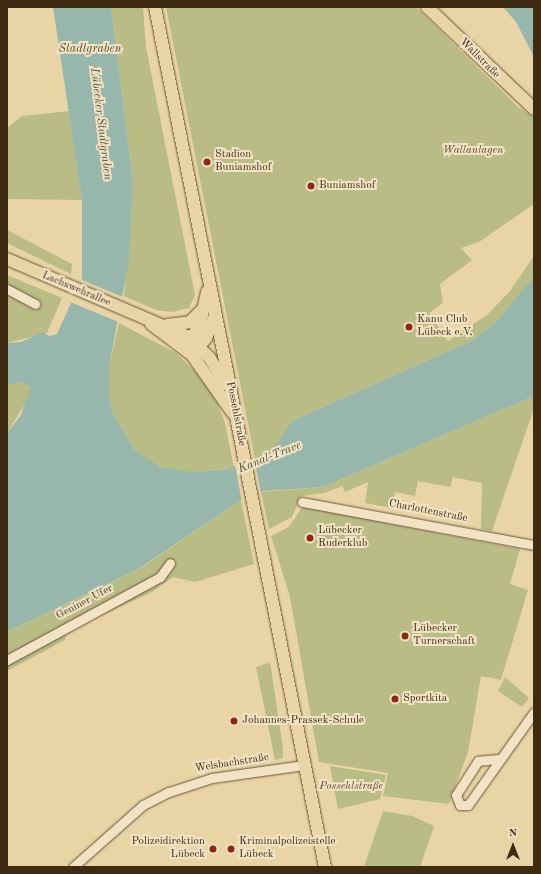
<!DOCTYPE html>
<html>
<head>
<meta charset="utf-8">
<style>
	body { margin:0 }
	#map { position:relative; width:541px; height:874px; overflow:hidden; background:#e9d4a5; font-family:"Old Standard TT",serif }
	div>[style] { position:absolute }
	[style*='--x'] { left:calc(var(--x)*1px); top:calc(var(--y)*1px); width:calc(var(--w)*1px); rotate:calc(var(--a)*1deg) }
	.green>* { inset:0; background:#b9bc85 }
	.water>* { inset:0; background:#98b7ac }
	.pier>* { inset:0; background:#e9d4a5 }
	.roads { filter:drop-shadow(0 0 1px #695537) drop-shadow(0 0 1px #695537) }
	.minor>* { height:9px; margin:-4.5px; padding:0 4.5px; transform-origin:4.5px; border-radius:4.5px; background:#f1e3c4 }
	.major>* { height:12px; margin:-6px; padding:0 6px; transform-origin:6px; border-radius:6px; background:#e9d4a5 }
	.dots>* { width:11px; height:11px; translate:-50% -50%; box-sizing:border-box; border:2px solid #f1e3c4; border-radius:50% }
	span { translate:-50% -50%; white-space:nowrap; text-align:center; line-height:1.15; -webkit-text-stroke:4px #f1e3c4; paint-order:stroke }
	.street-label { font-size:11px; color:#3e2b12 }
	.park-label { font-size:11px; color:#574829; font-style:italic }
	.poi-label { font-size:11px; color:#3e2b12 }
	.left { translate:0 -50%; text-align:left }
	.right { translate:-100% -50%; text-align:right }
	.water-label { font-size:12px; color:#544e38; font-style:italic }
	.frame { position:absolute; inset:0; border:8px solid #3e2b12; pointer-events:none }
	.north { position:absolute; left:493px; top:826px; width:40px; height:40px; -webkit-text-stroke:3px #f1e3c4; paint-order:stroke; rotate:0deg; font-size:11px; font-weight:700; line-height:16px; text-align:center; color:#3e2b12 }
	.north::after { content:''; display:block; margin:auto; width:14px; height:18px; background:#3e2b12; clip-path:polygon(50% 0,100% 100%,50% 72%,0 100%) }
</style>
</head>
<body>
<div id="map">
	<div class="green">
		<i style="clip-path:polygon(111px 7px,143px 7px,146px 47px,195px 295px,189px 308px,173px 312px,156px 310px,124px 296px,133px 181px)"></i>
		<i style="clip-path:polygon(166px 7px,416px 7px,519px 108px,534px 117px,534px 204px,479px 242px,461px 248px,472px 260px,440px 284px,443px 303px,429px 313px,448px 341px,487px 315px,510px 291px,534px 256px,534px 277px,525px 291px,498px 320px,471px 341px,292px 421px,276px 448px,255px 459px)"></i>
		<i style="clip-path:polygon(70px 111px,82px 200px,7px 199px,7px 128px,22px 116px)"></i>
		<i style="clip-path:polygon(7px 230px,72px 264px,71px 274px,7px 243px)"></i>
		<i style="clip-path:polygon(7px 275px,62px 298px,47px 333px,7px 343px)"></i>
		<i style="clip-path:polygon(119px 323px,176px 353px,202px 378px,216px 399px,225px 423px,234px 468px,193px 472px,173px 471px,152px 463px,135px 450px,113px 414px,109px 396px,109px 367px)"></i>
		<i style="clip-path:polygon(22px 382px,31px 386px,30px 396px,7px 433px,7px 385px)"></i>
		<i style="clip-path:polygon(534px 396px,534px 408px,492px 531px,481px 529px,482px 483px,453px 477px,450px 487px,418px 481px,415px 496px,395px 492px,392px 508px,365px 503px,368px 482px,345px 492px,342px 486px,324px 493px,301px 496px,292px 517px,269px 529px,261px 492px,323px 487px)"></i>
		<i style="clip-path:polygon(241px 500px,254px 564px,195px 582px,173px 577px,152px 592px,67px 631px,65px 640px,7px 671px,7px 632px,138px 570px)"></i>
		<i style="clip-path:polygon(302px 507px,520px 549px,510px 584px,528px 590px,501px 680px,481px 676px,468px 752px,449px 804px,383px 796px,388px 773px,319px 762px,290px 597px,271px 536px,289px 527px)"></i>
		<i style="clip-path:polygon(270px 662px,283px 748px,283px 758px,275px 760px,256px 667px)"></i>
		<i style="clip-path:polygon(505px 677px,529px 698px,522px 707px,498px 691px)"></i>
		<i style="clip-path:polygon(330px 766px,386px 775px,380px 799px,338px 809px)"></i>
		<i style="clip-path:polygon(383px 811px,412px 816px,434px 826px,420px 867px,364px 867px)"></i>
	</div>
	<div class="water">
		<i style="clip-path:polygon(53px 7px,111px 7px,133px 181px,129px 260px,109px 367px,109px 396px,113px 414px,135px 450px,160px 467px,193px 472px,228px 469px,271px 452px,292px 421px,471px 341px,498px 320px,534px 277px,534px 396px,323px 487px,264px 491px,241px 500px,137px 570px,7px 632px,7px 433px,21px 415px,31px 387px,22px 382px,7px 385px,7px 343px,21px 342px,43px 332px,49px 336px,57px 334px,82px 278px,82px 200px)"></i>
		<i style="clip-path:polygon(503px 7px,534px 7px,534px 57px,516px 22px)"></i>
	</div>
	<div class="pier">
		<i style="clip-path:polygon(80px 279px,125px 298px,121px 323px,70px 302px)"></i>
		<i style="clip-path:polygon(254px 457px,261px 494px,242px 502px,235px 465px)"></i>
	</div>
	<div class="roads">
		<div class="minor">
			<i style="--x:7;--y:289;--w:32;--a:28"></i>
			<i style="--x:302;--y:502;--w:236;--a:10.5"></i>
			<i style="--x:7;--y:660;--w:174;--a:-28.5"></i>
			<i style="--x:160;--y:577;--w:17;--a:-54"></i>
			<i style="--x:499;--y:759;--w:21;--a:175"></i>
			<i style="--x:478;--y:761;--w:40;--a:122.9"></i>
			<i style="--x:456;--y:795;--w:11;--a:68"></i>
			<i style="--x:460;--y:805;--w:8;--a:0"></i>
			<i style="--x:468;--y:805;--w:114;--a:-54.6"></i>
			<i style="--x:73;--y:867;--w:94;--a:-41.5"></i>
			<i style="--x:143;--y:805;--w:29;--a:-27"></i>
			<i style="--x:169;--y:792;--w:45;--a:-18"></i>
			<i style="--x:212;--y:778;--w:93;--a:-8"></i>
		</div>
		<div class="major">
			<i style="--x:155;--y:7;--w:877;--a:78.82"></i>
			<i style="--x:427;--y:7;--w:148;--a:43.6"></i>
			<i style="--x:7;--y:259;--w:196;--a:23.2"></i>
			<i style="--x:187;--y:336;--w:30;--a:44"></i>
			<i style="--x:209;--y:357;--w:32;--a:58"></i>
			<i style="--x:151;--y:324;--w:51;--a:37.1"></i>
			<i style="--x:192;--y:355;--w:70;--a:54.9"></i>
			<i style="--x:167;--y:325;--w:23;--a:-7"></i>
			<i style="--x:190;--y:322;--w:18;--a:-45"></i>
			<i style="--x:187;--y:345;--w:24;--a:-57"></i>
			<i style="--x:200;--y:325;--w:34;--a:-78"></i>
			<i style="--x:195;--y:352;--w:18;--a:-52"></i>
			<i style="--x:206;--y:338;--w:24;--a:-68"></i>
		</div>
	</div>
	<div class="dots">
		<i style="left:207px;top:162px;background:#8f2418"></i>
		<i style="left:311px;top:186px;background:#8f2418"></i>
		<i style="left:409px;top:327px;background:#8f2418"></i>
		<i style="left:310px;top:538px;background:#8f2418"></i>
		<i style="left:405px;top:636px;background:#8f2418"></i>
		<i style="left:395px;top:699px;background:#8f2418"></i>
		<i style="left:234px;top:721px;background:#8f2418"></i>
		<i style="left:213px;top:849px;background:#8f2418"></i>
		<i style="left:231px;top:849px;background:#8f2418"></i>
	</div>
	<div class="street-label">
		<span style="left:479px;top:59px;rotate:45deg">Wallstraße</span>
		<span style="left:76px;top:290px;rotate:23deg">Lachswehrallee</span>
		<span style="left:235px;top:414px;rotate:79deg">Possehlstraße</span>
		<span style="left:428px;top:512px;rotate:11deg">Charlottenstraße</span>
		<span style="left:85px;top:603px;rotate:-28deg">Geniner Ufer</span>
		<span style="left:232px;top:764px;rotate:-9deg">Welsbachstraße</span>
	</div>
	<div class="park-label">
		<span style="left:473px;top:151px">Wallanlagen</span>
		<span style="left:351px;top:787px">Possehlstraße</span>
	</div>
	<div class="poi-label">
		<span class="left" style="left:215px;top:162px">Stadion<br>Buniamshof</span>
		<span class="left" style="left:319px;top:186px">Buniamshof</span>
		<span class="left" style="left:417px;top:327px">Kanu Club<br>Lübeck e.V.</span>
		<span class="left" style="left:318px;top:538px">Lübecker<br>Ruderklub</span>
		<span class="left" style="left:413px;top:636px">Lübecker<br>Turnerschaft</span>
		<span class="left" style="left:403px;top:699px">Sportkita</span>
		<span class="left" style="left:242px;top:721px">Johannes-Prassek-Schule</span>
		<span class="right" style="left:205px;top:849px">Polizeidirektion<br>Lübeck</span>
		<span class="left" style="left:239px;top:849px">Kriminalpolizeistelle<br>Lübeck</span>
	</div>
	<div class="water-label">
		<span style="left:90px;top:50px">Stadtgraben</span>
		<span style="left:100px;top:124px;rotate:83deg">Lübecker Stadtgraben</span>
		<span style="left:270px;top:458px;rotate:-22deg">Kanal-Trave</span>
	</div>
	<div class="frame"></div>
	<div class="north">N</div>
</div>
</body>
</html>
